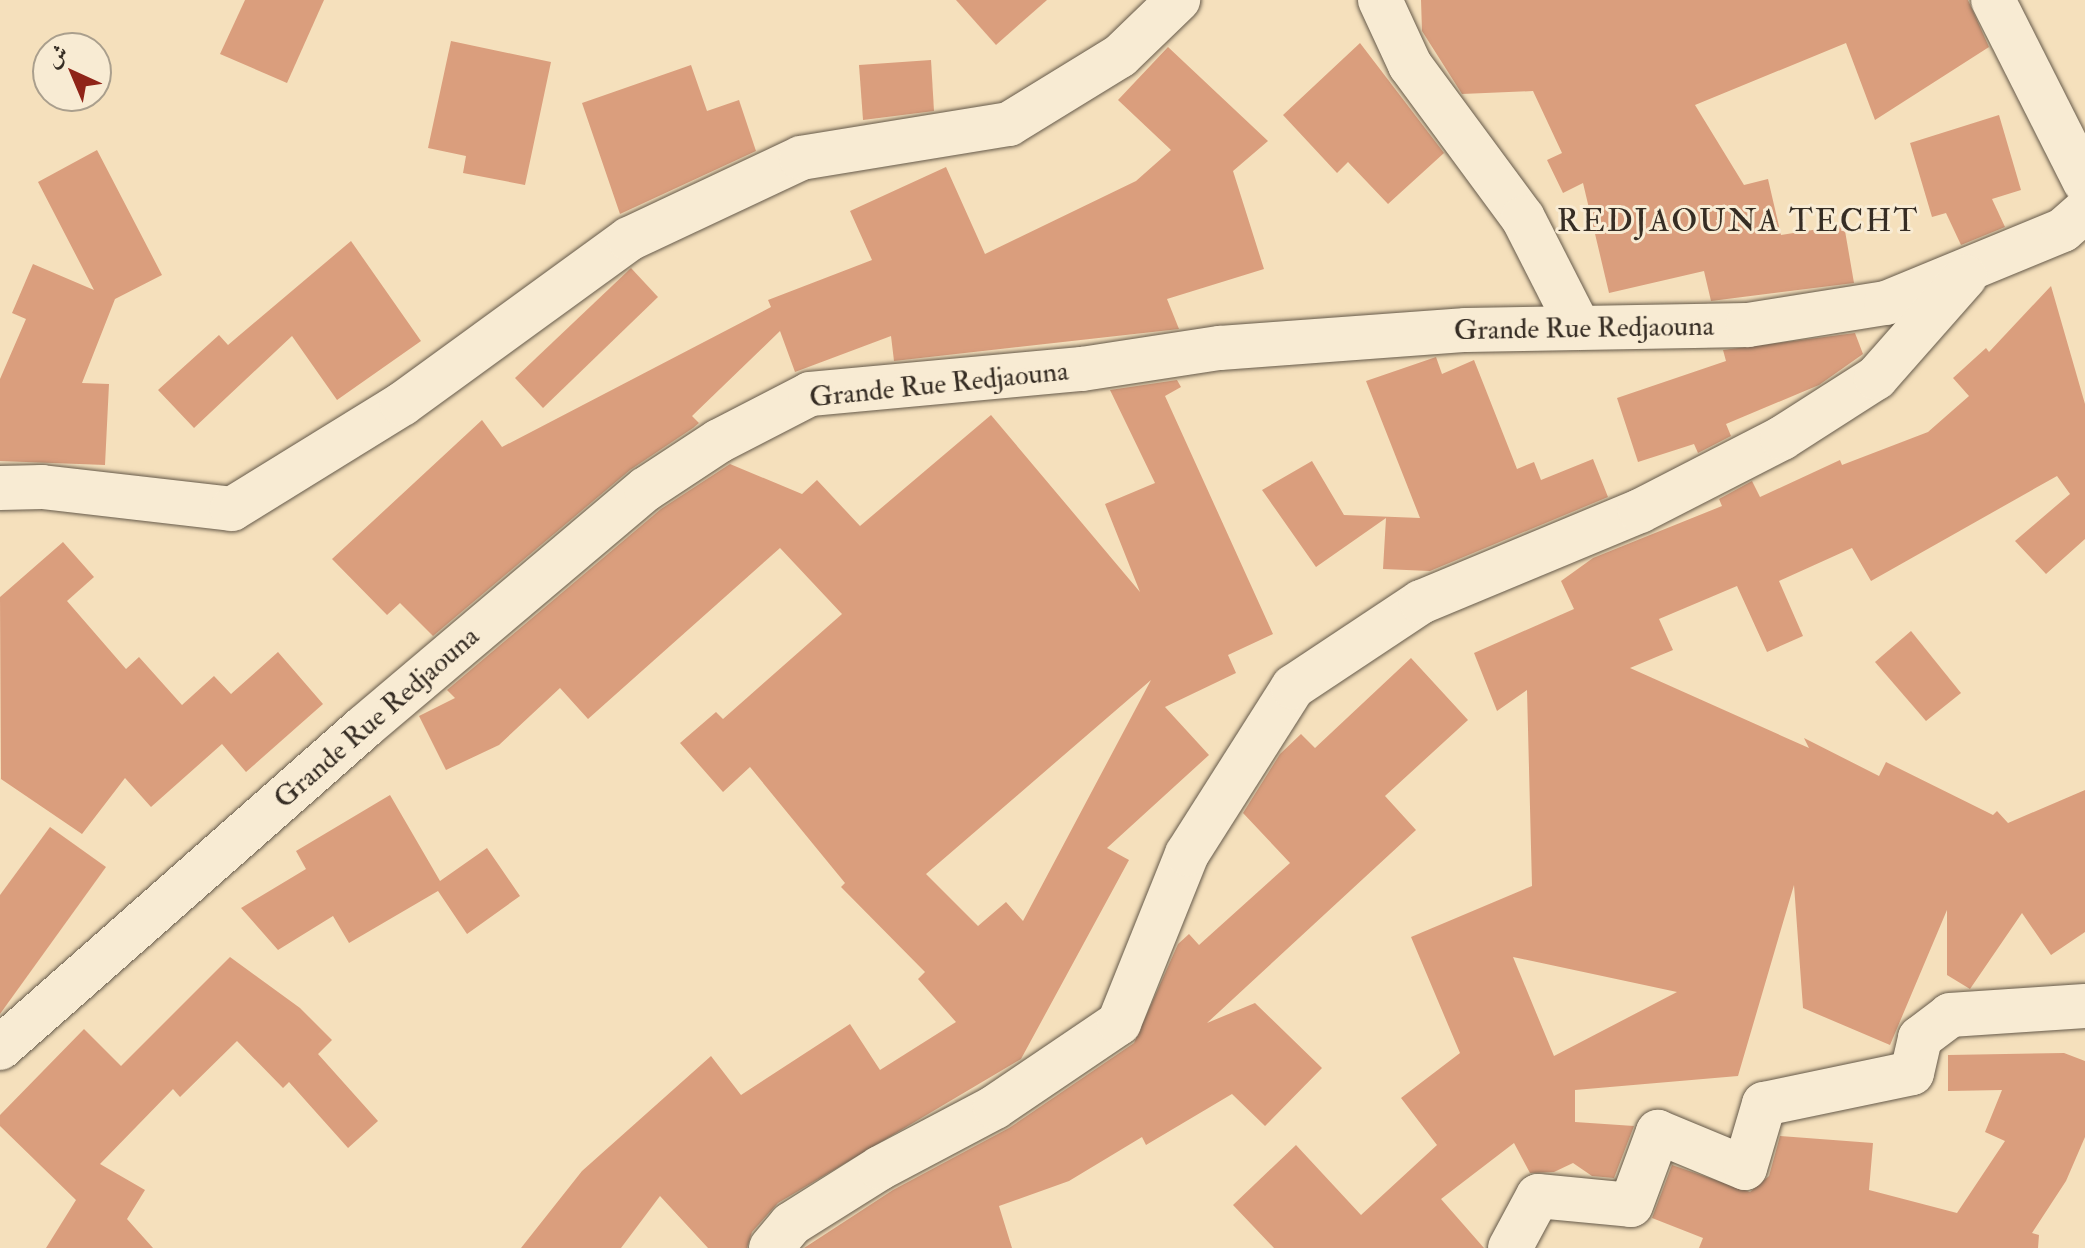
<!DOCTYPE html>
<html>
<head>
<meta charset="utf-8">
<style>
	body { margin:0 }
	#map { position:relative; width:2085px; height:1248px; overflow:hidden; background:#f5e0bc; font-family:"IM FELL Double Pica",Amiri,serif }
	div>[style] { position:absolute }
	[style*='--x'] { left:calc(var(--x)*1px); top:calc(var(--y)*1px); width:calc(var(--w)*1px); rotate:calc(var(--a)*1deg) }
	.building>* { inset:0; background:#da9e7d }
	.roads { filter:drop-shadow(0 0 2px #665a4a) drop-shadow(0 0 2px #665a4a) }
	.minor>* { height:44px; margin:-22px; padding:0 22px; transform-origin:22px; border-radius:22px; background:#f8ebd3 }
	span { translate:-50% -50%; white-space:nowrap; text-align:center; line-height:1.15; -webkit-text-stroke:6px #f8ebd3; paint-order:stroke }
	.street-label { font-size:28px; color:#362d24 }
	.quarter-label { font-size:32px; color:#362d24; letter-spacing:2px }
	.north { position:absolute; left:32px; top:32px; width:80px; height:80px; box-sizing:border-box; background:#f8ebd3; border:2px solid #aa9f8d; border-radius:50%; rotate:316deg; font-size:22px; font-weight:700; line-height:32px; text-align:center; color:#362d24 }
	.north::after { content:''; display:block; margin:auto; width:28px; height:36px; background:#8f2418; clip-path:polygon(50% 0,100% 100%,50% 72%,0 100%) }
</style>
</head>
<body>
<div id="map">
	<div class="building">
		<i style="clip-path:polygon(245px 0,324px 0,287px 83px,220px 54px)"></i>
		<i style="clip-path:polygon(956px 0,1047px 0,996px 45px)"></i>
		<i style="clip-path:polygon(1421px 0,1968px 0,1989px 47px,1875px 120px,1846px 43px,1695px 105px,1744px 185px,1768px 179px,1781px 235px,1844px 225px,1854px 283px,1711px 301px,1704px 271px,1609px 293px,1583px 183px,1563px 193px,1547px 160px,1562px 153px,1533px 91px,1462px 94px,1422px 31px)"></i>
		<i style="clip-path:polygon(451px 41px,551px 62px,525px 185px,463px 173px,466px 156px,428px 148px)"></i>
		<i style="clip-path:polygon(1360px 43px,1444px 153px,1388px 204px,1348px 162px,1337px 173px,1283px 115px)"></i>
		<i style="clip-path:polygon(1168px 47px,1268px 141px,1233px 171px,1264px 269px,1167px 299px,1179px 329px,894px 361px,891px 336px,795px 372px,780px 331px,692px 416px,699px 423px,693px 428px,630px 470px,433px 636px,400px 603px,387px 615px,332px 559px,482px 420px,502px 447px,771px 307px,768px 300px,872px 260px,850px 211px,946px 167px,985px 254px,1136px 181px,1171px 150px,1118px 100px)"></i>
		<i style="clip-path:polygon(931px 60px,934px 111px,863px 120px,859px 65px)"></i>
		<i style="clip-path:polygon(691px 65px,707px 111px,739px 100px,756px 151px,620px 214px,582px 103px)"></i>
		<i style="clip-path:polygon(1999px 115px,2021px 190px,1992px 199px,2005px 227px,1961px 245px,1946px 213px,1932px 217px,1910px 143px)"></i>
		<i style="clip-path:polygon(97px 150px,162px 275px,115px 299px,82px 383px,109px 384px,105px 465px,0 461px,0 379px,26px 319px,12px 313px,33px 264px,94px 290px,38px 182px)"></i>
		<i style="clip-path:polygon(351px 241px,421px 341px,337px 400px,292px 336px,194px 428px,158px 390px,219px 335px,228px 345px)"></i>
		<i style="clip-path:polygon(631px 268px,658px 297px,543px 408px,515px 378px)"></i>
		<i style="clip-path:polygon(evenodd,2051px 286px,2085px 404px,2085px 539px,2046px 574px,2015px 541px,2070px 494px,2057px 476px,1871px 581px,1852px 548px,1779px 581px,1803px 636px,1767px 652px,1737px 586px,1659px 619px,1673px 650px,1630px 668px,1809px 748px,1804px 738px,1879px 776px,1886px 762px,1993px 815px,1997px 811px,2008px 823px,2085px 790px,2085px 932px,2051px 955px,2022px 913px,1970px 989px,1947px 975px,1947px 910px,1890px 1045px,1803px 1008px,1794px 885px,1738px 1076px,1575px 1090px,1575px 1122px,1634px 1126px,1614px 1178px,1592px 1176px,1573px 1163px,1554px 1172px,1530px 1173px,1514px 1143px,1441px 1199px,1484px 1248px,1274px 1248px,1233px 1205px,1296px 1145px,1361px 1215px,1437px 1145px,1401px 1098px,1460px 1053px,1411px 937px,1532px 886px,1527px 690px,1497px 711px,1474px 653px,1574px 609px,1561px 581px,1593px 558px,1722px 506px,1719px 499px,1752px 481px,1760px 497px,1840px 460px,1842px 465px,1928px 432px,1969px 396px,1953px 378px,1986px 348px,1989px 352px,2051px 286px,1513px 957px,1677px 992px,1554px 1056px,1513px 957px)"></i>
		<i style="clip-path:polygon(1855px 333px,1863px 354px,1819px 385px,1726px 424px,1731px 436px,1698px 453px,1694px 444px,1638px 462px,1617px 398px,1726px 361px,1723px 350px)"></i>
		<i style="clip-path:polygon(1436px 357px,1442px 374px,1474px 360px,1517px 469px,1534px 462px,1541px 480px,1593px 459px,1608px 497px,1430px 571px,1383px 569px,1386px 518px,1316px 567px,1262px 490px,1312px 461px,1344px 515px,1420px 518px,1366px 381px)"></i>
		<i style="clip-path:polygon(evenodd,1177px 380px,1181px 387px,1165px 396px,1273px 634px,1228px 655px,1236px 673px,1165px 707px,1209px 755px,1107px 848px,1129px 860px,1021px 1059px,778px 1203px,752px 1232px,747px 1248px,708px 1248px,660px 1196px,621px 1248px,521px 1248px,582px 1171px,711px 1056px,741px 1095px,850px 1024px,880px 1070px,956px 1022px,918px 979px,925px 972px,841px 887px,845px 883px,750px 767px,723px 792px,680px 743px,716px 712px,723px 719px,842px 614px,780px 548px,588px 719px,560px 688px,499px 745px,446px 770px,419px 716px,455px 698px,447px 690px,661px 509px,730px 464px,802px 494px,817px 480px,860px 526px,991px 415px,1140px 592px,1105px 504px,1155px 483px,1110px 390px,1177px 380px,1151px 680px,1023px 921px,1006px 902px,978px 926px,926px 874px,1151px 680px)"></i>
		<i style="clip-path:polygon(63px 542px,94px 577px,67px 601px,126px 669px,139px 657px,182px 705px,214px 676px,231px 694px,278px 652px,323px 704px,246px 772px,222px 744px,151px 807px,125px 778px,82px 834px,1px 779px,0 597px)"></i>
		<i style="clip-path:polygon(1911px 631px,1961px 693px,1926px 721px,1875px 662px)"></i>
		<i style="clip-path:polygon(1411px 658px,1468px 720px,1385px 796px,1416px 830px,1207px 1023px,1255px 1003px,1322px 1068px,1265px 1126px,1232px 1094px,1146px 1145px,1142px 1137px,1069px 1181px,999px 1206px,1012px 1248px,804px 1248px,893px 1190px,1009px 1128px,1134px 1043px,1178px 944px,1189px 934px,1199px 945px,1290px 863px,1243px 813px,1280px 754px,1301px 734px,1315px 748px)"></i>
		<i style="clip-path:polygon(390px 795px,440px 881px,487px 848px,520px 896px,467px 934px,438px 891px,349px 943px,333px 916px,278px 950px,241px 908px,306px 869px,296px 851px)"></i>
		<i style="clip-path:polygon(50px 827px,106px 867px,0 1014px,0 895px)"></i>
		<i style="clip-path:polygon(230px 957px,300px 1008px,332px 1040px,318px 1054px,378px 1121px,348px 1148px,289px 1082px,283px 1088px,237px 1041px,180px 1097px,173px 1089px,100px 1164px,145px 1190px,127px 1219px,153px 1248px,46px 1248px,76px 1200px,0 1126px,0 1115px,84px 1029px,121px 1066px)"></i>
		<i style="clip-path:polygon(2064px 1053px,2085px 1061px,2085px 1137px,2066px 1181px,2032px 1233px,2039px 1235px,2038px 1248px,1699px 1248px,1703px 1238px,1652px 1218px,1672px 1165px,1750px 1192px,1769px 1176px,1780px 1136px,1873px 1143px,1869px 1190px,1957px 1213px,2005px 1141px,1985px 1132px,2002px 1090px,1948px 1091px,1948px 1055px)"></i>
	</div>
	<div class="roads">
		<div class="minor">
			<i style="--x:1380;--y:0;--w:72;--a:65.2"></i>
			<i style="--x:1410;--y:65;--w:190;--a:53.6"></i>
			<i style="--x:1523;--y:218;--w:123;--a:63"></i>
			<i style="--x:1993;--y:0;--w:204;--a:63.2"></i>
			<i style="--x:0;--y:488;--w:42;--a:-1.4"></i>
			<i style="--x:42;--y:487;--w:191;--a:6.6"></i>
			<i style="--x:232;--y:509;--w:200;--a:-31.7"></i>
			<i style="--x:402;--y:404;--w:281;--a:-36"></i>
			<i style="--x:629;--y:239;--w:190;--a:-25.2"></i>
			<i style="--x:801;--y:158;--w:211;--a:-9.3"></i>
			<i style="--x:1009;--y:124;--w:130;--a:-31.5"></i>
			<i style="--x:1120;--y:56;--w:81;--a:-44"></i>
			<i style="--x:0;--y:1048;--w:485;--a:-41.4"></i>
			<i style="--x:364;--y:727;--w:369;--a:-40.2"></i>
			<i style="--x:646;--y:489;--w:87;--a:-33.3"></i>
			<i style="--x:719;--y:441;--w:102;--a:-27.3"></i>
			<i style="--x:810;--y:394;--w:273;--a:-5.3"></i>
			<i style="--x:1082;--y:369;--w:140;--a:-8.7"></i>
			<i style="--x:1220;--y:348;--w:247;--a:-4.2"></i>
			<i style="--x:1466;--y:330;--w:282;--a:-1"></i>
			<i style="--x:1748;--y:325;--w:140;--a:-9.1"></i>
			<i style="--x:1886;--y:303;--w:191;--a:-22.4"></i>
			<i style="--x:2063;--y:230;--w:29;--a:-41"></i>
			<i style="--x:771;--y:1248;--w:31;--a:-50"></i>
			<i style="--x:791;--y:1224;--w:105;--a:-32.2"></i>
			<i style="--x:880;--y:1168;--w:130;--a:-27.9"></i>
			<i style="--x:995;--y:1107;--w:150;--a:-34.1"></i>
			<i style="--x:1119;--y:1023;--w:182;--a:-68.1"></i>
			<i style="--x:1187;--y:854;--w:198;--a:-57.6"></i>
			<i style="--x:1293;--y:687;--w:154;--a:-33.6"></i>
			<i style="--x:1421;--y:602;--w:237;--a:-22.6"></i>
			<i style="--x:1640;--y:511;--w:160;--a:-27.2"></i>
			<i style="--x:1782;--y:438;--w:112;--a:-32.6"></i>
			<i style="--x:1876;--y:378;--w:135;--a:-48.6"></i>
			<i style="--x:1510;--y:1248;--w:59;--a:-61.7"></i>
			<i style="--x:1538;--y:1196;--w:93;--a:5.5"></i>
			<i style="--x:1631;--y:1205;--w:78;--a:-69.7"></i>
			<i style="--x:1658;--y:1132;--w:94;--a:22.5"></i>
			<i style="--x:1745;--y:1168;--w:67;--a:-73.5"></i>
			<i style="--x:1764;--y:1104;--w:151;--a:-11.8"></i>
			<i style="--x:1912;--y:1073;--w:36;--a:-77"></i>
			<i style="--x:1920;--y:1038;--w:38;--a:-37"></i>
			<i style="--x:1950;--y:1015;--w:135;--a:-3.8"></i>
		</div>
	</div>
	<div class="street-label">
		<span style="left:1584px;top:329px;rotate:-1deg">Grande Rue Redjaouna</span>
		<span style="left:939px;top:385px;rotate:-6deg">Grande Rue Redjaouna</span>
		<span style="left:377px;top:718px;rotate:-41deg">Grande Rue Redjaouna</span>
	</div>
	<div class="quarter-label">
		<span style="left:1738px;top:221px">REDJAOUNA TECHT</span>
	</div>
	<div class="north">ش</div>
</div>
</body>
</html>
